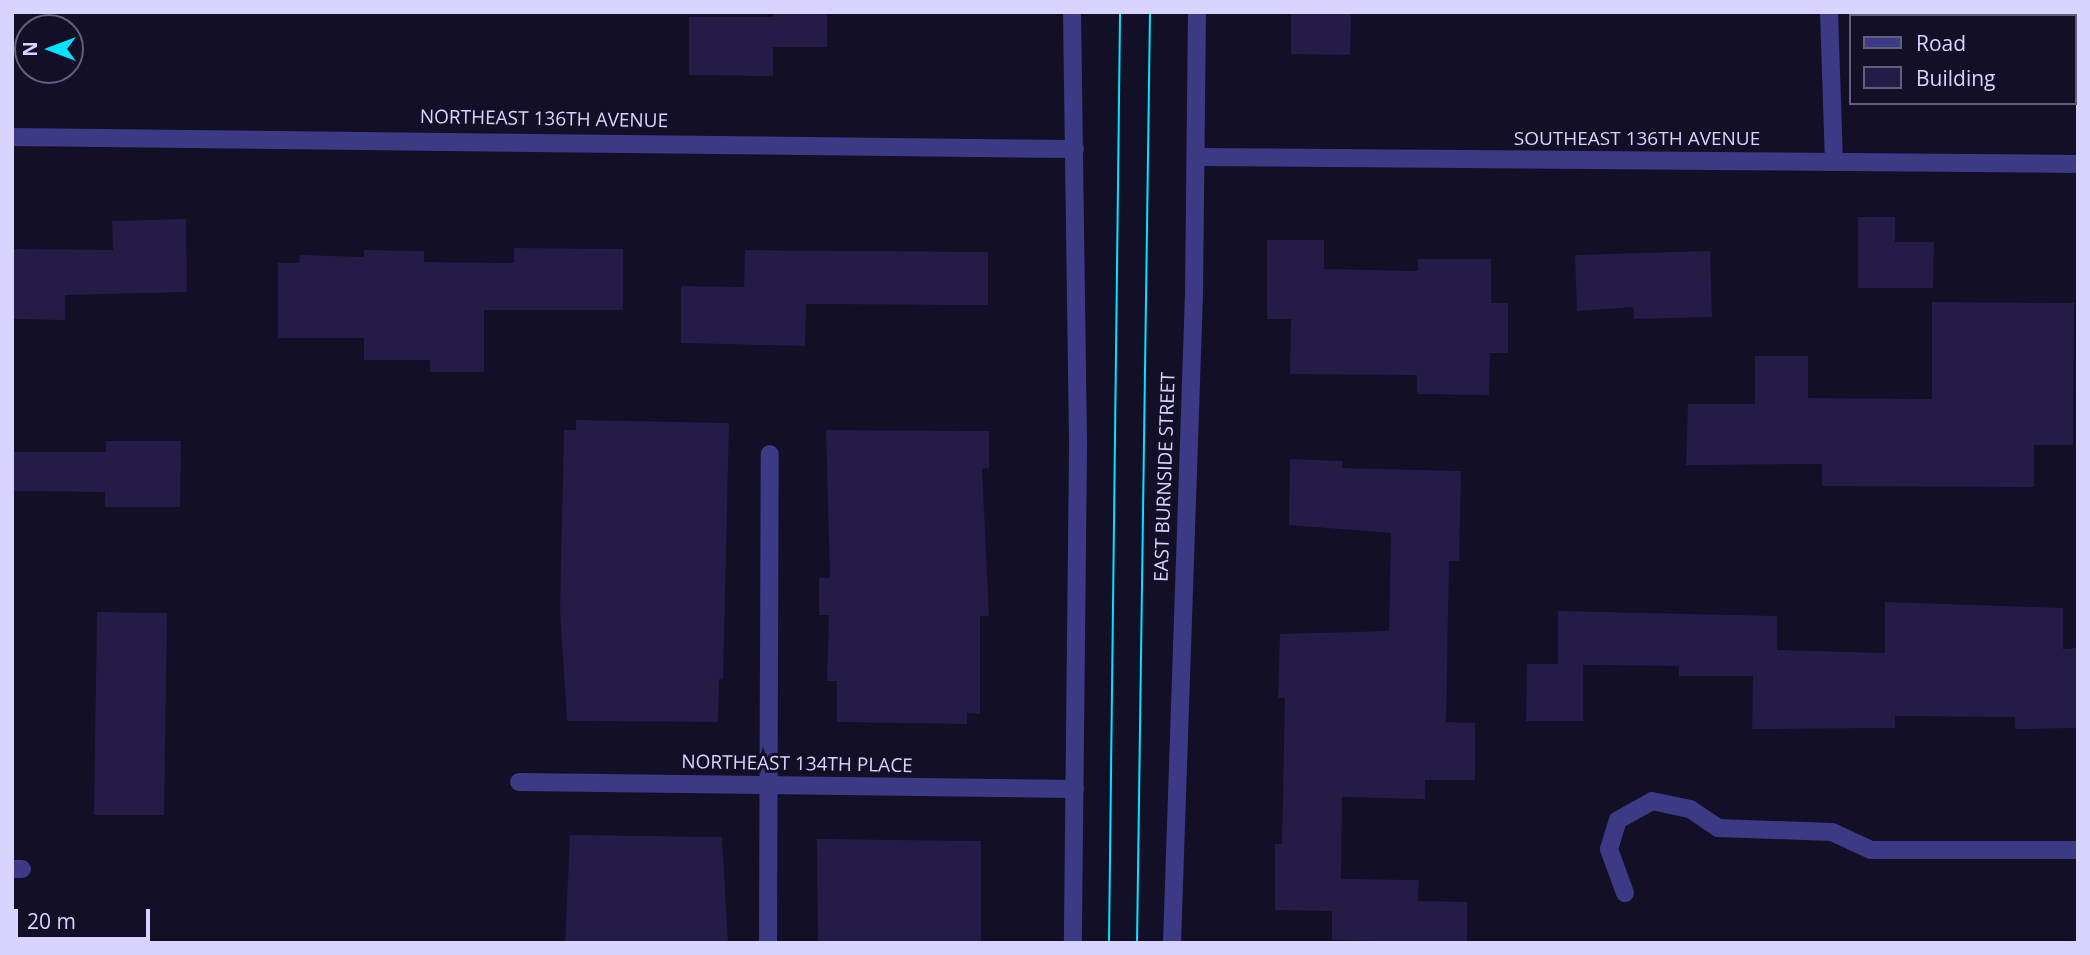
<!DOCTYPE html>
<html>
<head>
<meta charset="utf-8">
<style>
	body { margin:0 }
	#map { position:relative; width:2090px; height:955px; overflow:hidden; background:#130f26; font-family:"Open Sans",sans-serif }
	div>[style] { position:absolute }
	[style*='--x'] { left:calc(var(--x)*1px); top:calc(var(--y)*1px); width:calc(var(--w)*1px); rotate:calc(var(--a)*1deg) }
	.building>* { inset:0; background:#241b47 }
	.service>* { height:18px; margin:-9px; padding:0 9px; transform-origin:9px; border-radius:9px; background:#3d3a85 }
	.minor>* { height:18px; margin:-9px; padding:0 9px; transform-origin:9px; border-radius:9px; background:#3d3a85 }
	.tertiary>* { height:18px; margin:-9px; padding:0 9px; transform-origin:9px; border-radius:9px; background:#3d3a85 }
	.tram>* { height:2px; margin:-1px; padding:0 1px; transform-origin:1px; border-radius:1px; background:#00e5ff }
	span { translate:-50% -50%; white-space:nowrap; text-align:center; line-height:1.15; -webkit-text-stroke:6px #130f26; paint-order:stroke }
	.street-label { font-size:19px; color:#d9d4ff }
	.frame { position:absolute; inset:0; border:14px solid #d9d4ff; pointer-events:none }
	.legend { position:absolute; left:1849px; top:14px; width:228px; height:91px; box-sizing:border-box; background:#130f26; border:2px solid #625e7d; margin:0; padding:9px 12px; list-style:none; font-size:21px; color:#d9d4ff }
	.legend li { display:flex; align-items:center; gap:14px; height:35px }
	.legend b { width:35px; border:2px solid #625e7d }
	.north { position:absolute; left:14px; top:14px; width:70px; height:70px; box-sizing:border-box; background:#130f26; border:2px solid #625e7d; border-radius:50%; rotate:270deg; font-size:19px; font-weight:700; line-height:28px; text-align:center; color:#d9d4ff }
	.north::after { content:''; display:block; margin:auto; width:24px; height:32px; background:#00e5ff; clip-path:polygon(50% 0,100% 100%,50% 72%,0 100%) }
	.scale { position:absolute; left:14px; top:909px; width:136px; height:32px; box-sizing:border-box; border:4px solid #d9d4ff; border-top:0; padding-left:9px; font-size:21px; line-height:24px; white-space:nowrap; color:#d9d4ff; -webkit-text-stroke:5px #130f26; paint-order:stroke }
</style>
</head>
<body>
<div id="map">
	<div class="building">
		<i style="clip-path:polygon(773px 12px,827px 12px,827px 47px,773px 47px,773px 76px,689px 75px,689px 17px,773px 17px)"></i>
		<i style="clip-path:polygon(1291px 12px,1351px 12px,1350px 55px,1291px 54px)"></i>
		<i style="clip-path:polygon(1858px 217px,1895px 217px,1895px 242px,1934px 242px,1933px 288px,1858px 288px)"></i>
		<i style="clip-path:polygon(186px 219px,187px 292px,65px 295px,65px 320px,12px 319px,12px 249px,113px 250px,112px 221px)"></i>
		<i style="clip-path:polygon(1267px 240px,1324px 240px,1324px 269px,1418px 271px,1418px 259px,1491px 259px,1491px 303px,1508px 303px,1508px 353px,1490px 353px,1489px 395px,1417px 394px,1417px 375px,1290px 374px,1291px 319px,1267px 319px)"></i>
		<i style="clip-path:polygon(514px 248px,623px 249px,623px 310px,484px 310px,484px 372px,430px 372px,430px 360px,364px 360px,364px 338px,278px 338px,278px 263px,299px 263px,300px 255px,364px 257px,364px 250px,424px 251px,424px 262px,514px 263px)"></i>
		<i style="clip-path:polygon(745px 250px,988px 252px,988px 305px,806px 304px,805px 346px,681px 343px,681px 286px,744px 287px)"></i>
		<i style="clip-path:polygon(1710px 251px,1712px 317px,1634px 319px,1633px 307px,1577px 311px,1575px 255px)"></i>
		<i style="clip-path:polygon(1932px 302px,2074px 303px,2073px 445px,2034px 445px,2034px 487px,1822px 486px,1822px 464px,1686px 465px,1688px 404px,1755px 404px,1755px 356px,1808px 356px,1808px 398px,1932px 399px)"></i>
		<i style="clip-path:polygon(576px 420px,729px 423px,723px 679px,719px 680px,718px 722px,567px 721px,560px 611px,564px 430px,576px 430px)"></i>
		<i style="clip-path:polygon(826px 430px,989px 431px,989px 468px,982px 469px,989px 616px,980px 616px,980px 714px,967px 713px,967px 724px,837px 722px,837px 681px,827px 681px,829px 615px,819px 615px,819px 578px,830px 578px)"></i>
		<i style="clip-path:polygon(106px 441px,181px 441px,180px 507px,105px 507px,105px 492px,12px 491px,12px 452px,106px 452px)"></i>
		<i style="clip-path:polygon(1290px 459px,1343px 461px,1342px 468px,1461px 471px,1459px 561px,1449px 561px,1446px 722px,1475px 723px,1475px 780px,1425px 780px,1425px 799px,1342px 797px,1341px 879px,1419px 880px,1418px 901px,1467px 902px,1467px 943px,1332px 940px,1332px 911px,1275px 910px,1275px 844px,1282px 844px,1285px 698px,1278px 698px,1280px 634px,1389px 631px,1391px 533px,1289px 525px)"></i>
		<i style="clip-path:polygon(1885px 602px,2063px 608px,2063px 649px,2078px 648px,2078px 728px,2015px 729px,2015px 717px,1895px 716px,1895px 728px,1752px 729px,1753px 676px,1679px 676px,1679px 666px,1583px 665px,1583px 721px,1526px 721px,1527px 664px,1558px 664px,1558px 611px,1777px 616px,1777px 650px,1885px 653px)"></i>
		<i style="clip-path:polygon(97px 612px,167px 613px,164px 815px,94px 815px)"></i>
		<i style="clip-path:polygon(570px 835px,722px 837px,728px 943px,565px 943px)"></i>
		<i style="clip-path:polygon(817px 839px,981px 841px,981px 943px,818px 943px)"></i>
	</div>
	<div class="service">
		<i style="--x:1829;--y:12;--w:150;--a:88.1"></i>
		<i style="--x:768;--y:943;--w:489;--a:-89.8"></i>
	</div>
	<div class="minor">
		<i style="--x:12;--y:137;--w:1063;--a:0.65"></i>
		<i style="--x:1196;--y:157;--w:882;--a:0.45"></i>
		<i style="--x:519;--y:782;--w:556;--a:0.72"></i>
		<i style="--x:12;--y:869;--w:10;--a:0"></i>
		<i style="--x:1625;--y:893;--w:47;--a:-110"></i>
		<i style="--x:1609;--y:849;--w:30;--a:-73"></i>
		<i style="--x:1618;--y:820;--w:39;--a:-29"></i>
		<i style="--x:1652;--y:801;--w:39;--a:12"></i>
		<i style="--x:1690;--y:809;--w:34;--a:34"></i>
		<i style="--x:1718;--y:828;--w:114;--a:2"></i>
		<i style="--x:1832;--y:832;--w:43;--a:24.8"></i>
		<i style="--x:1871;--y:850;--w:207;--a:0"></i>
	</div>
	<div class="tertiary">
		<i style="--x:1072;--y:12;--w:437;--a:89.2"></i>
		<i style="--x:1078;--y:449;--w:494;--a:90.6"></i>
		<i style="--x:1172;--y:943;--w:649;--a:-88.06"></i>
		<i style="--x:1194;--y:294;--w:282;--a:-89.4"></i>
	</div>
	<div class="tram">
		<i style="--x:1109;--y:943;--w:931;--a:-89.32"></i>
		<i style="--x:1137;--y:943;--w:931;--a:-89.2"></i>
	</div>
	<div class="street-label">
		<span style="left:544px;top:119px;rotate:1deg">NORTHEAST 136TH AVENUE</span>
		<span style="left:1637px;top:139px">SOUTHEAST 136TH AVENUE</span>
		<span style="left:1165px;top:477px;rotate:-88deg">EAST BURNSIDE STREET</span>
		<span style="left:797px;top:764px;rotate:1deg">NORTHEAST 134TH PLACE</span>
	</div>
	<div class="frame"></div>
	<ul class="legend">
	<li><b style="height:9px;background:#3d3a85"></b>Road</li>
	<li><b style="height:19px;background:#241b47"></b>Building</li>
	</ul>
	<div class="north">N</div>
	<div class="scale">20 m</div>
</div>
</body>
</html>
